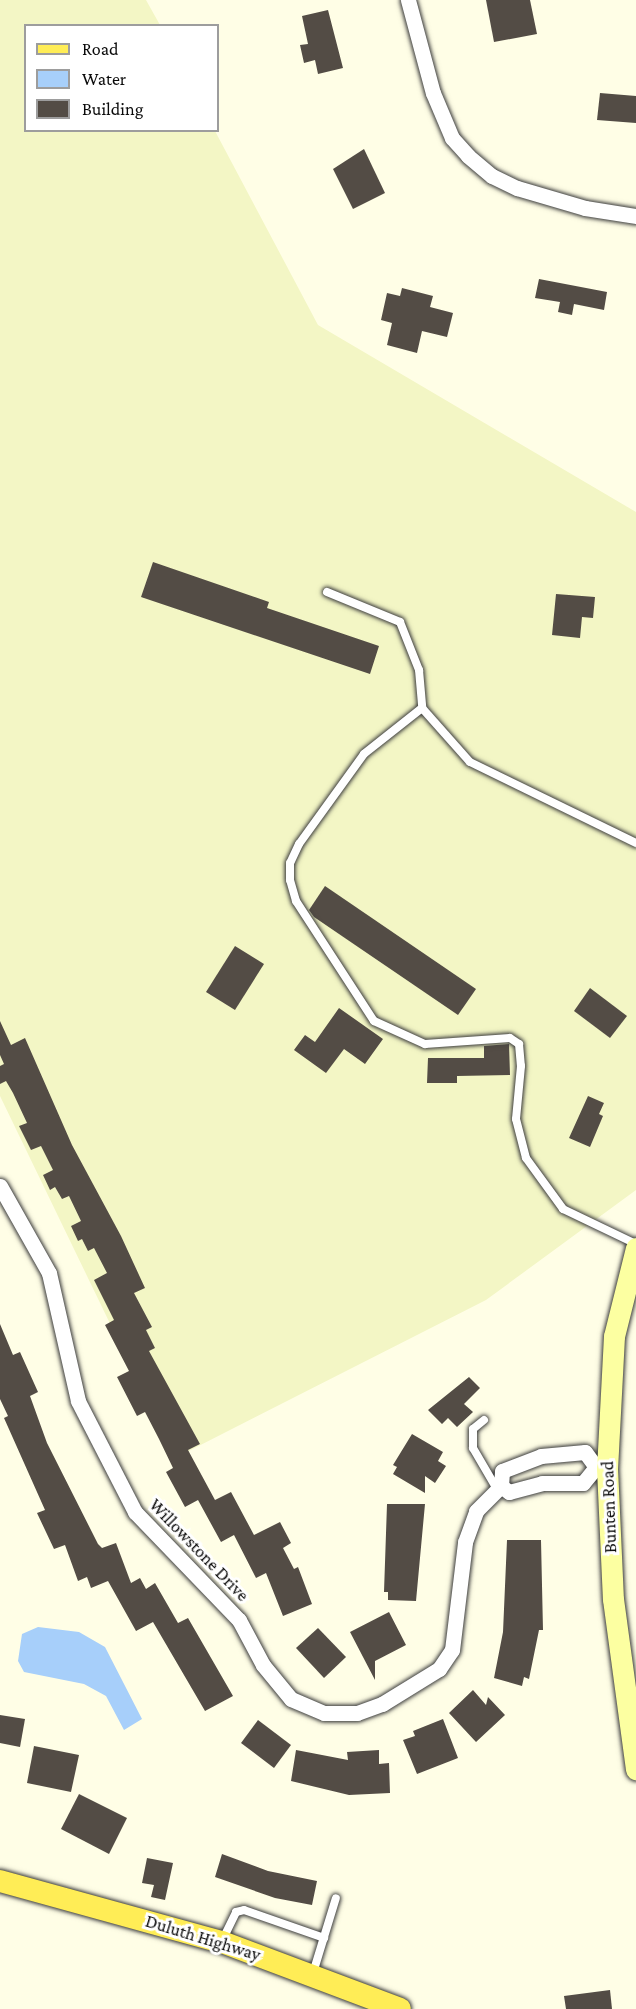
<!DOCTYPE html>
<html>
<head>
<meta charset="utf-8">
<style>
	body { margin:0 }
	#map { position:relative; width:636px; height:2009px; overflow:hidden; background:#fffee6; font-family:"Crimson Pro",serif }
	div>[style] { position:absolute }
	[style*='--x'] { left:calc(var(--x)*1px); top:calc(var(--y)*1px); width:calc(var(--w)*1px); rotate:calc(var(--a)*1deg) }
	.farmland>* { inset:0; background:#f3f6c5 }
	.water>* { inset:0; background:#a7cffa }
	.building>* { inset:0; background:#534c45 }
	.roads { filter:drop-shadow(0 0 2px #3d3d3d) drop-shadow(0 0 2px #3d3d3d) }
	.lane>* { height:8px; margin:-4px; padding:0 4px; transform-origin:4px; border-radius:4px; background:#fff }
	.street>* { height:15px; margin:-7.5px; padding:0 7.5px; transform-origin:7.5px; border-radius:7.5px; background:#fff }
	.secondary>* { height:21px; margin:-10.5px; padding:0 10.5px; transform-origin:10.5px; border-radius:10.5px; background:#fcffa1 }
	.primary>* { height:22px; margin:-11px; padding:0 11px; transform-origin:11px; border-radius:11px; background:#ffed56 }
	span { translate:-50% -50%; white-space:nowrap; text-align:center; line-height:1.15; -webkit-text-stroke:6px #fff; paint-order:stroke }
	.street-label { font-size:18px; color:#0a0a0a }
	.legend { position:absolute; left:24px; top:24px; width:195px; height:108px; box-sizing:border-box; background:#fff; border:2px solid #9d9d9d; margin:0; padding:8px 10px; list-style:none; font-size:18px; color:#0a0a0a }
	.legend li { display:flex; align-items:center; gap:12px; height:30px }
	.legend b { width:30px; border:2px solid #9d9d9d }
</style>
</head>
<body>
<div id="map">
	<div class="farmland">
		<i style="clip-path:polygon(0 0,146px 0,160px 25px,26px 26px,26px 130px,215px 131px,318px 325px,636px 512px,636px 1190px,486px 1300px,175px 1458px,0 1096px)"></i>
	</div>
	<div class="water">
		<i style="clip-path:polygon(38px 1627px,79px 1632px,105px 1647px,142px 1719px,124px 1730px,106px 1696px,84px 1684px,24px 1672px,18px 1661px,22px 1634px)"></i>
	</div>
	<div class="building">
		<i style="clip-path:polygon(486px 0,530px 0,537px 34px,494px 42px)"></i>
		<i style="clip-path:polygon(328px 10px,343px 68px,318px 74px,315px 60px,304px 63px,300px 45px,308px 44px,302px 16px)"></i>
		<i style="clip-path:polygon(600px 93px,636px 96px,636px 123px,597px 120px)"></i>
		<i style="clip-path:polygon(364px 149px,385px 193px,353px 209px,333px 169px)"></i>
		<i style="clip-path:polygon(539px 279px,607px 292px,604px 310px,574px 304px,572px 315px,558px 312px,560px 302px,535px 298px)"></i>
		<i style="clip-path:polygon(402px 288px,433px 296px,430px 307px,453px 313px,447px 337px,422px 331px,417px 353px,387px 345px,392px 323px,381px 320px,387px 293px,400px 296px)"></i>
		<i style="clip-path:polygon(153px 562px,269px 602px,267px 608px,379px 646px,370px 674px,141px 597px)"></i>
		<i style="clip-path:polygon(556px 594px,595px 597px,593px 618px,582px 617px,580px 638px,552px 635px)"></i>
		<i style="clip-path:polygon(325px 886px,476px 989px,458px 1015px,314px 917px,309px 910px)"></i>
		<i style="clip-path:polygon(235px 946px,264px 964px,235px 1010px,206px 992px)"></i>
		<i style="clip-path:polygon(590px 988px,627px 1016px,610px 1038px,574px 1011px)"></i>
		<i style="clip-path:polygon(339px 1008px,383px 1039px,365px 1064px,344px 1049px,326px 1073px,294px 1050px,305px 1035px,315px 1042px)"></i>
		<i style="clip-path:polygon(0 1021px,11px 1045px,25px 1038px,72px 1145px,121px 1236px,145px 1288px,134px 1293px,152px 1327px,146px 1330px,155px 1348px,149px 1351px,200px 1444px,188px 1450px,215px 1500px,231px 1492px,254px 1535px,280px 1522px,291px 1543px,283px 1548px,294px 1569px,298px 1567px,312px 1604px,283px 1616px,266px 1573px,256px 1578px,234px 1535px,221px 1542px,198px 1500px,185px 1507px,166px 1472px,173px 1468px,159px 1439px,145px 1412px,137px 1416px,117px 1377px,129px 1371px,105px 1325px,114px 1320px,94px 1280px,107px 1273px,94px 1248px,88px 1251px,82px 1239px,78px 1241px,71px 1226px,81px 1221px,69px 1196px,62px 1199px,55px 1187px,50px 1190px,43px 1175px,53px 1170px,41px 1146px,31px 1150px,19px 1126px,27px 1123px,13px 1093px,6px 1081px,0 1084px,0 1066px,4px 1064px,0 1055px)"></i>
		<i style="clip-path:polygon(509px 1044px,510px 1075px,457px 1076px,457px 1083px,427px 1083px,428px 1058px,484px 1058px,484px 1046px)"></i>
		<i style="clip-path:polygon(588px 1096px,604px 1103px,599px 1114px,603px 1116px,590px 1147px,569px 1138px)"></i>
		<i style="clip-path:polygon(0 1324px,13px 1355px,20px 1352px,38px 1392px,30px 1396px,47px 1443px,98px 1544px,102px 1548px,116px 1543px,131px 1583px,140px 1578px,146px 1589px,155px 1583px,178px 1623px,188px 1618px,233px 1696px,205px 1711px,153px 1622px,136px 1631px,108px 1581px,91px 1588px,87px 1577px,78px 1581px,65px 1545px,54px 1549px,37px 1513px,45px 1510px,4px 1418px,8px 1416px,0 1399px)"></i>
		<i style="clip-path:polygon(469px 1377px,480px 1388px,464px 1404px,473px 1412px,457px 1427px,448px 1418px,442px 1424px,428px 1410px)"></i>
		<i style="clip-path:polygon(412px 1434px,443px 1452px,438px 1461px,446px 1466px,435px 1483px,425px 1476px,425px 1493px,393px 1474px,397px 1467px,393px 1465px)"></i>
		<i style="clip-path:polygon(387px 1504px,425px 1504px,416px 1601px,388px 1600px,388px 1592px,384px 1592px)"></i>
		<i style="clip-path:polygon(507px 1540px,541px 1540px,543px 1630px,539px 1630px,529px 1679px,524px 1677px,522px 1686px,494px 1678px,503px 1632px)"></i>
		<i style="clip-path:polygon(389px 1612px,406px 1645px,375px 1661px,375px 1680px,350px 1632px)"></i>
		<i style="clip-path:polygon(318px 1628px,346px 1657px,324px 1678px,296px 1648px)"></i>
		<i style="clip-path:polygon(473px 1690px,486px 1705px,488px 1697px,505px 1715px,476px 1742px,449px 1713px)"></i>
		<i style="clip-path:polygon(0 1715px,25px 1719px,20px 1747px,0 1743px)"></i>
		<i style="clip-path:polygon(443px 1719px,458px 1758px,417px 1774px,403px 1740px,415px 1736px,413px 1731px)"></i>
		<i style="clip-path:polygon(258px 1720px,291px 1745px,274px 1768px,241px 1743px)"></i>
		<i style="clip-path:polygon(34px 1746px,79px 1755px,71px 1792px,27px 1783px)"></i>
		<i style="clip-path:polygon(296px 1750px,348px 1760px,347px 1752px,379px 1750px,379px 1764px,389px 1763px,390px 1793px,349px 1795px,291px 1781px)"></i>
		<i style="clip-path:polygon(79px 1794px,127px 1818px,109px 1854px,61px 1829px)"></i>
		<i style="clip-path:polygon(222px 1854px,268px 1871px,317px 1881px,312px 1905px,275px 1898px,215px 1877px)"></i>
		<i style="clip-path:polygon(147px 1858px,173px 1863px,165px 1900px,151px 1897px,154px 1885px,142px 1883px)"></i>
		<i style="clip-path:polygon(610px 1990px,612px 2009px,566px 2009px,564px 1996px)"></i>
	</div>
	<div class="roads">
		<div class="lane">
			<i style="--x:327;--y:592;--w:79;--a:22.3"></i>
			<i style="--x:400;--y:622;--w:52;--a:68.4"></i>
			<i style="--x:419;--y:670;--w:38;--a:85"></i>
			<i style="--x:422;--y:708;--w:72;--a:48.4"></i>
			<i style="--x:470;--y:762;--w:185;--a:26"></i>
			<i style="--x:422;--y:708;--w:74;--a:141.6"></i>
			<i style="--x:364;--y:754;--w:111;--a:125.8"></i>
			<i style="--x:299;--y:844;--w:21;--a:115"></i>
			<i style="--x:290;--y:863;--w:17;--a:90"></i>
			<i style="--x:290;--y:880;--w:22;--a:74"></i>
			<i style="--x:296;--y:901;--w:143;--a:57"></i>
			<i style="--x:374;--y:1021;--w:56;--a:24.3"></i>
			<i style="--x:425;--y:1044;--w:85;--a:-4"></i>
			<i style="--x:510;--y:1038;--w:11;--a:34"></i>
			<i style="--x:519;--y:1044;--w:22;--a:85"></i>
			<i style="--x:521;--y:1066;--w:53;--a:95.4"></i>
			<i style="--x:516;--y:1119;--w:40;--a:75.6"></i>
			<i style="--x:526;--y:1158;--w:63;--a:54"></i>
			<i style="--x:563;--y:1209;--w:81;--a:25.6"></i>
			<i style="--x:484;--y:1420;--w:14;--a:141"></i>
			<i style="--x:473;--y:1429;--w:19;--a:90"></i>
			<i style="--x:473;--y:1448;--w:48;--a:59.7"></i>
			<i style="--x:222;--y:1941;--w:32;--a:-64"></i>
			<i style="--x:236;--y:1912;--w:8;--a:-14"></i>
			<i style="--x:244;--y:1910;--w:85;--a:19.3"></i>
			<i style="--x:313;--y:1973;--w:78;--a:-73"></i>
		</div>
		<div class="street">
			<i style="--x:408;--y:0;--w:96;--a:75"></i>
			<i style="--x:433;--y:93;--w:49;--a:67.1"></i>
			<i style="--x:452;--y:138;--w:24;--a:48"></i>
			<i style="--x:468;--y:156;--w:31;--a:40"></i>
			<i style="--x:492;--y:176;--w:28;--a:26"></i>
			<i style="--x:517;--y:188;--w:71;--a:16.4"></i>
			<i style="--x:585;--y:208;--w:52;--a:8.9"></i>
			<i style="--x:0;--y:1186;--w:100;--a:60.6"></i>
			<i style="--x:49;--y:1273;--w:131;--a:77.2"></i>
			<i style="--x:78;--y:1401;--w:125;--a:62.8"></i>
			<i style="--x:135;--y:1512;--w:150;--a:46.1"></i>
			<i style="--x:239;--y:1620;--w:51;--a:61.9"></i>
			<i style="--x:263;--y:1665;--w:44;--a:50.5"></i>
			<i style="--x:291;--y:1699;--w:36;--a:23"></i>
			<i style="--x:324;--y:1713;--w:33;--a:0"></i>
			<i style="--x:357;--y:1713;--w:27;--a:-20"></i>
			<i style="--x:382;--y:1704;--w:67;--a:-31.6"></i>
			<i style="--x:439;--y:1669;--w:23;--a:-56"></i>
			<i style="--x:452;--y:1650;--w:109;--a:-83.1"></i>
			<i style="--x:465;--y:1542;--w:33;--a:-70"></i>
			<i style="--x:476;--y:1511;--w:35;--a:-45"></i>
			<i style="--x:501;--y:1486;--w:15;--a:-86"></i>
			<i style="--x:502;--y:1471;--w:42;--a:-21"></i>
			<i style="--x:541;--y:1456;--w:44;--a:-5.2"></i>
			<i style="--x:585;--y:1452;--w:19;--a:54"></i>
			<i style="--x:596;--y:1467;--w:11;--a:5"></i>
			<i style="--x:501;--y:1486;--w:10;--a:37"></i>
			<i style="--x:509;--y:1492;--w:34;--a:-15"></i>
			<i style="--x:542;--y:1483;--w:41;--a:0"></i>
			<i style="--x:583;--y:1483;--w:21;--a:-51"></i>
		</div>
		<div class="secondary">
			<i style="--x:636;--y:1248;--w:91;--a:104"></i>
			<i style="--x:614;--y:1336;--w:132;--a:93"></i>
			<i style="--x:607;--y:1468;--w:131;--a:87.4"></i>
			<i style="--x:613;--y:1599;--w:172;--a:82.3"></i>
		</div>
		<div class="primary">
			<i style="--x:0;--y:1881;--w:230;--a:15.4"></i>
			<i style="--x:222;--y:1942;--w:190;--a:20.6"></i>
		</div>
	</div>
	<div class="street-label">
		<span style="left:609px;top:1507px;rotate:-92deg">Bunten Road</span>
		<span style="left:199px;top:1550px;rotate:46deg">Willowstone Drive</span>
		<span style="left:203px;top:1938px;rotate:17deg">Duluth Highway</span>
	</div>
	<ul class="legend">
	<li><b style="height:8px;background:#ffed56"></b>Road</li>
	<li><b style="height:16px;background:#a7cffa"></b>Water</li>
	<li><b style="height:16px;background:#534c45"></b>Building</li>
	</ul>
</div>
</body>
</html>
